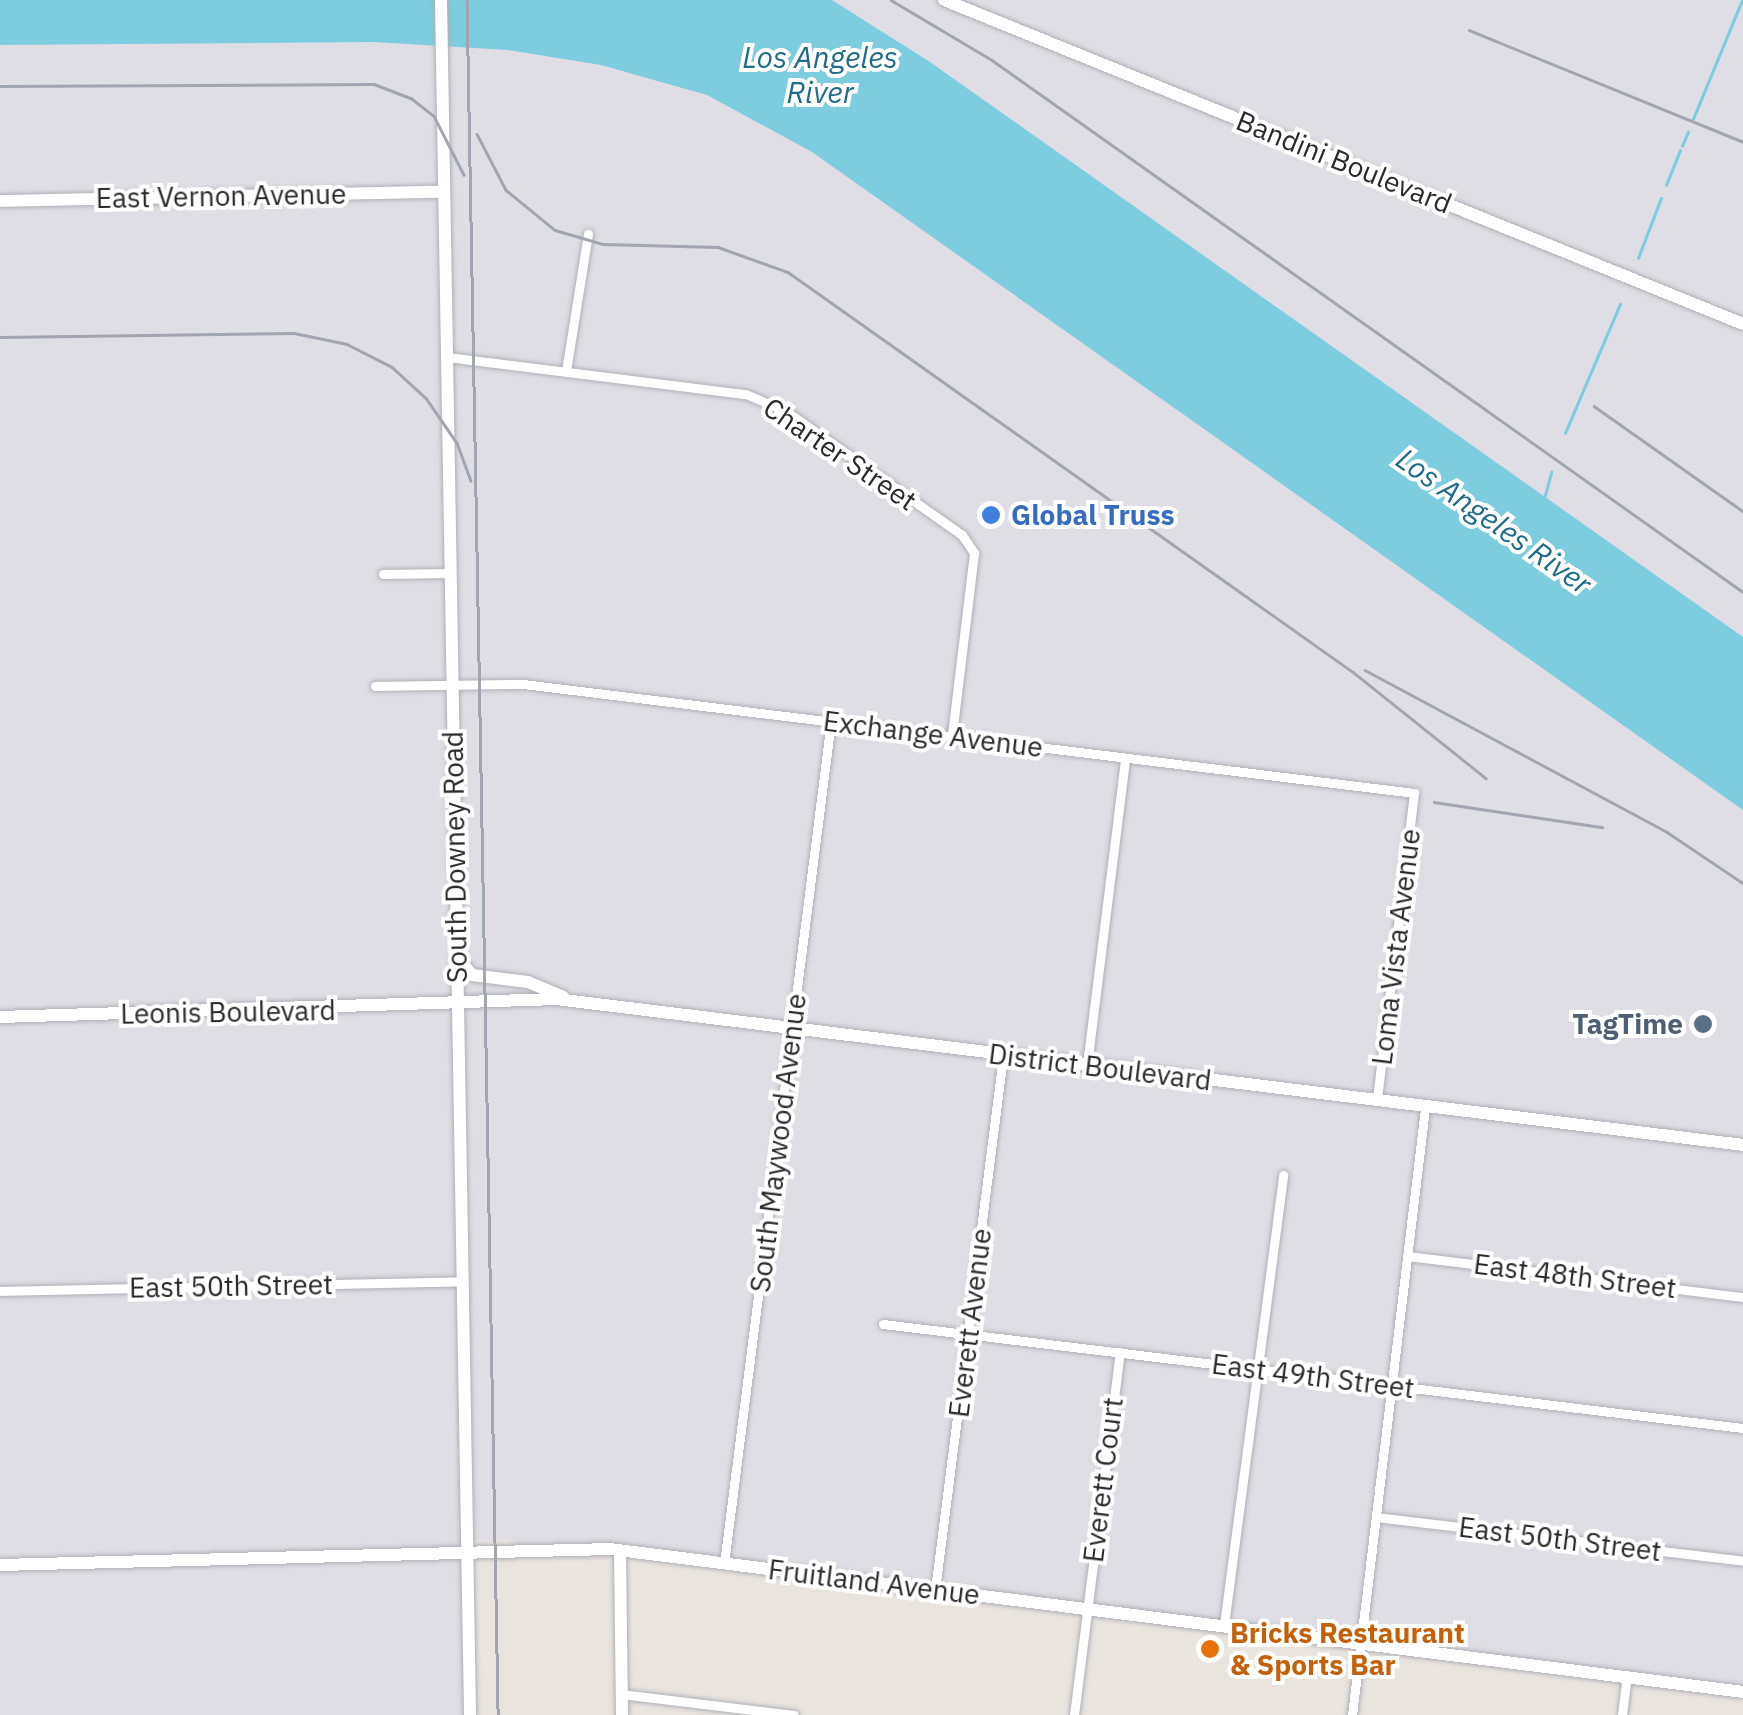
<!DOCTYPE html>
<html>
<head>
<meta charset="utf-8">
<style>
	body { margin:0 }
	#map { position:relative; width:1743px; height:1715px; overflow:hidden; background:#eae4de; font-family:"IBM Plex Sans",sans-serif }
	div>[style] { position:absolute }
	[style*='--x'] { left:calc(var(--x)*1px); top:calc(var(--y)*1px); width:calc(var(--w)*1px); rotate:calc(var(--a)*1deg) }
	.industrial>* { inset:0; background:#dfdee4 }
	.water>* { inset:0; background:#7dcce0 }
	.stream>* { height:2.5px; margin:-1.25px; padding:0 1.25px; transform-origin:1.25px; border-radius:1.25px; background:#7dcce0 }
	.roads { filter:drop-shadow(0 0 2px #aeb1b9) drop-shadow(0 0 2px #aeb1b9) }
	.street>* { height:9px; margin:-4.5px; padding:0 4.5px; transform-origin:4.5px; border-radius:4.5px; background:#fff }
	.secondary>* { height:12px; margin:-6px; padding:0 6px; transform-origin:6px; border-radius:6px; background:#fff }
	.rail>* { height:2.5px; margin:-1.25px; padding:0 1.25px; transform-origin:1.25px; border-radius:1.25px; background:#a1a5b2 }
	.dots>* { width:28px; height:28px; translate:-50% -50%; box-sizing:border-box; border:5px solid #fff; border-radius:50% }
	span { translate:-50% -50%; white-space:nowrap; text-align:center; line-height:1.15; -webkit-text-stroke:8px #fff; paint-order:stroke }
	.street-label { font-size:28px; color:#2a2a2a }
	.shop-label { font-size:28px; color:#366cbe; font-weight:700 }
	.left { translate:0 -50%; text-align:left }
	.service-label { font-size:28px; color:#4e5e75; font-weight:700 }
	.right { translate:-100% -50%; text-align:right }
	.food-label { font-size:28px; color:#c56008; font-weight:700 }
	.water-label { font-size:30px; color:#1d6c8b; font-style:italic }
</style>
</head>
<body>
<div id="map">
	<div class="industrial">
		<i style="clip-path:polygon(0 0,1743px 0,1743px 1692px,627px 1552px,511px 1554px,510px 1540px,463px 1540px,465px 1715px,0 1715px)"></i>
	</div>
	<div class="water">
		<i style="clip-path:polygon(0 0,832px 0,930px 62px,1743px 637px,1743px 810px,812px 152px,707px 95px,601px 65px,508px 50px,374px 42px,0 45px)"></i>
	</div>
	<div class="stream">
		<i style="--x:1693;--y:119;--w:129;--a:-67.6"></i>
		<i style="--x:1682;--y:146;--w:15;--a:-67"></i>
		<i style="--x:1666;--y:185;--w:37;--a:-68"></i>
		<i style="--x:1638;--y:258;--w:64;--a:-69"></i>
		<i style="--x:1565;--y:433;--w:140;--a:-66.9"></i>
		<i style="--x:1544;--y:499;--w:28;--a:-75"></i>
	</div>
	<div class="roads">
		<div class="street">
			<i style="--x:447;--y:357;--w:301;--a:7.1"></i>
			<i style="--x:746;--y:394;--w:45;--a:23.7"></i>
			<i style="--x:787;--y:412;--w:214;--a:35.1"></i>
			<i style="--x:962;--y:535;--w:22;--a:56"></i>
			<i style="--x:974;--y:553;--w:184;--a:96.9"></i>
			<i style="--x:566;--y:371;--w:139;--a:-80.9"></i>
			<i style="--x:383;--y:574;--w:67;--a:-0.9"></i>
			<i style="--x:375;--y:686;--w:148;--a:-0.8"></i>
			<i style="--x:523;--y:684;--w:898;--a:6.97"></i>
			<i style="--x:1414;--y:793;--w:310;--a:96.9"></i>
			<i style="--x:1087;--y:1065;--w:309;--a:-82.9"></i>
			<i style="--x:1408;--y:1256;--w:337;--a:7"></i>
			<i style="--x:0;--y:1291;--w:463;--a:-1.2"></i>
			<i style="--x:883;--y:1324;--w:866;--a:6.9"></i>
			<i style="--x:1376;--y:1517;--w:370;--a:6.8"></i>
			<i style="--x:724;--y:1564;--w:850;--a:-82.77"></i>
			<i style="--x:935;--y:1590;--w:538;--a:-82.74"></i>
			<i style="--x:1224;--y:1625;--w:454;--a:-82.5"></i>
			<i style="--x:621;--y:1694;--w:174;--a:6.9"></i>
			<i style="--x:1074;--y:1715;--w:366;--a:-82.8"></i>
			<i style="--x:1352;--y:1715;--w:611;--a:-83.14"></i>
			<i style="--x:1622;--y:1715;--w:40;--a:-82.9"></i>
		</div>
		<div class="secondary">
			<i style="--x:441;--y:0;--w:1715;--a:89.03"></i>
			<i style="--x:944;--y:0;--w:862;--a:22.07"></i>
			<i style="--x:0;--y:201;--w:442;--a:-1.2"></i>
			<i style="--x:457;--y:957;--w:23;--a:50"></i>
			<i style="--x:472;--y:975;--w:56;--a:7.1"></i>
			<i style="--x:528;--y:982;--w:38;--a:23"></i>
			<i style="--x:0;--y:1017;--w:556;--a:-1.85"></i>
			<i style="--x:556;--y:999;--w:1196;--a:7.01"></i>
			<i style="--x:620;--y:1551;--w:164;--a:89.3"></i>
			<i style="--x:0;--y:1565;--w:610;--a:-1.5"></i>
			<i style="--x:610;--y:1549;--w:1142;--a:7.19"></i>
		</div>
	</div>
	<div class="rail">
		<i style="--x:467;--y:0;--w:1715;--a:88.96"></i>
		<i style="--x:891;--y:0;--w:117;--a:30.7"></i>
		<i style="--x:992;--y:60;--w:920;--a:35.31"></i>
		<i style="--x:1469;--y:30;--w:296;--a:22.2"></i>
		<i style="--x:0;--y:86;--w:374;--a:-0.3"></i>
		<i style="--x:374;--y:84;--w:40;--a:21"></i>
		<i style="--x:411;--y:98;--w:29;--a:38"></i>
		<i style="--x:434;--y:116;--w:66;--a:63"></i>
		<i style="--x:477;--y:134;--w:63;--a:62.6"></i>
		<i style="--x:506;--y:190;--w:63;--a:39.2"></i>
		<i style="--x:555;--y:230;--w:50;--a:16.3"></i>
		<i style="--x:603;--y:244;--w:115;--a:1.5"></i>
		<i style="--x:718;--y:247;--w:74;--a:19.7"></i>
		<i style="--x:788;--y:272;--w:692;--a:35.3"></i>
		<i style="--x:1353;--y:672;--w:170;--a:38.6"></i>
		<i style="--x:0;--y:337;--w:294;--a:-0.8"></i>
		<i style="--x:294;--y:333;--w:54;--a:11.7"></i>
		<i style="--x:347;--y:344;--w:51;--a:27.1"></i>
		<i style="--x:392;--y:367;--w:46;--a:42.4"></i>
		<i style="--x:426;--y:398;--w:55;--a:55.4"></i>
		<i style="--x:457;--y:443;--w:40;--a:69.8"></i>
		<i style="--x:1594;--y:406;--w:182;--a:35.2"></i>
		<i style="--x:1365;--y:670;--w:343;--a:28.2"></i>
		<i style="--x:1667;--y:832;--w:92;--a:33.9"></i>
		<i style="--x:1434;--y:802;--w:170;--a:8.5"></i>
	</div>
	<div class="dots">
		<i style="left:991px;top:515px;background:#3f7fe0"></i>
		<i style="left:1703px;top:1024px;background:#5c6f8a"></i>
		<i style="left:1210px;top:1649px;background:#e8710a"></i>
	</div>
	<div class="street-label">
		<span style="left:1344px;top:162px;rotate:22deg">Bandini Boulevard</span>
		<span style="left:221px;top:196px;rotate:-1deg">East Vernon Avenue</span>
		<span style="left:840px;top:454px;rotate:34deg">Charter Street</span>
		<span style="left:933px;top:734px;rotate:7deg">Exchange Avenue</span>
		<span style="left:455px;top:857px;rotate:-91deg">South Downey Road</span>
		<span style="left:1396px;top:947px;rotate:-83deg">Loma Vista Avenue</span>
		<span style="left:228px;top:1012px;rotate:-1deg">Leonis Boulevard</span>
		<span style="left:1100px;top:1067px;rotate:7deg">District Boulevard</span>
		<span style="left:778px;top:1143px;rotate:-83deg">South Maywood Avenue</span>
		<span style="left:1575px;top:1276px;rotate:7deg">East 48th Street</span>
		<span style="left:231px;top:1286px;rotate:-1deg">East 50th Street</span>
		<span style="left:970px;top:1323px;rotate:-83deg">Everett Avenue</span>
		<span style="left:1313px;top:1376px;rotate:7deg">East 49th Street</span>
		<span style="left:1103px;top:1480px;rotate:-83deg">Everett Court</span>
		<span style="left:1560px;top:1539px;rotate:7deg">East 50th Street</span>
		<span style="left:874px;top:1582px;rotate:7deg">Fruitland Avenue</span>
	</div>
	<div class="shop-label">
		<span class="left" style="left:1011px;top:515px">Global Truss</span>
	</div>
	<div class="service-label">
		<span class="right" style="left:1683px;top:1024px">TagTime</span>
	</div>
	<div class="food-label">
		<span class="left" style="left:1230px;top:1649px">Bricks Restaurant<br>&amp; Sports Bar</span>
	</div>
	<div class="water-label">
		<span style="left:820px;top:74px">Los Angeles<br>River</span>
		<span style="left:1494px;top:521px;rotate:35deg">Los Angeles River</span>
	</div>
</div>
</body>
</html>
